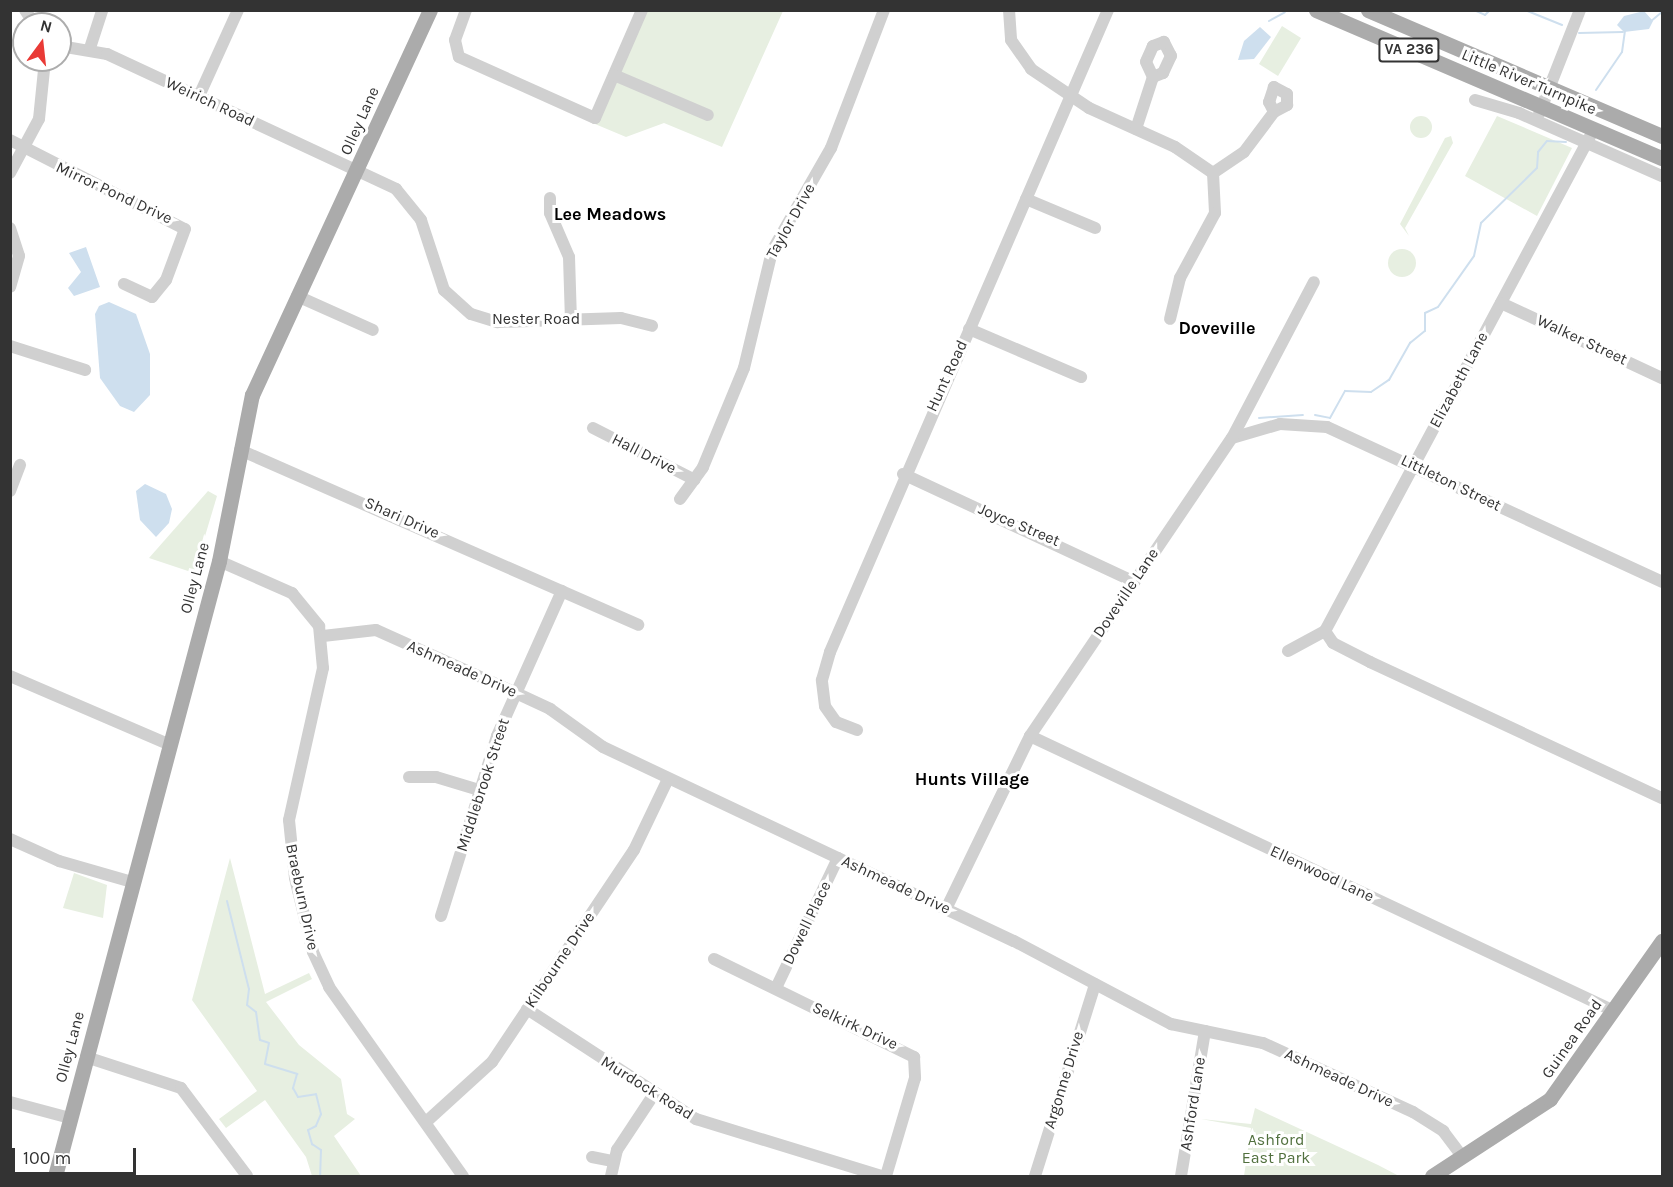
<!DOCTYPE html>
<html>
<head>
<meta charset="utf-8">
<style>
	body { margin:0 }
	#map { position:relative; width:1673px; height:1187px; overflow:hidden; background:#fff; font-family:Karla,sans-serif }
	div>[style] { position:absolute }
	[style*='--x'] { left:calc(var(--x)*1px); top:calc(var(--y)*1px); width:calc(var(--w)*1px); rotate:calc(var(--a)*1deg) }
	.green>* { inset:0; background:#e7efe1 }
	.round { border-radius:50% }
	.water>* { inset:0; background:#cedfee }
	.stream>* { height:2px; margin:-1px; padding:0 1px; transform-origin:1px; border-radius:1px; background:#cedfee }
	.minor>* { height:12px; margin:-6px; padding:0 6px; transform-origin:6px; border-radius:6px; background:#d0d0d0 }
	.major>* { height:15px; margin:-7.5px; padding:0 7.5px; transform-origin:7.5px; border-radius:7.5px; background:#ababab }
	span { translate:-50% -50%; white-space:nowrap; text-align:center; line-height:1.15; -webkit-text-stroke:6px #fff; paint-order:stroke }
	.shield-label span { padding:2px 4px; background:#fff; border:2px solid; border-radius:4px; -webkit-text-stroke-width:0 }
	.shield-label { font-size:15px; color:#333; font-weight:700 }
	.street-label { font-size:16px; color:#333 }
	.park-label { font-size:16px; color:#51703e }
	.neighbourhood-label { font-size:18px; color:#000; font-weight:700 }
	.frame { position:absolute; inset:0; border:12px solid #333; pointer-events:none }
	.north { position:absolute; left:12px; top:12px; width:60px; height:60px; box-sizing:border-box; background:#fff; border:2px solid #adadad; border-radius:50%; rotate:15deg; font-size:16px; font-weight:700; line-height:24px; text-align:center; color:#333 }
	.north::after { content:''; display:block; margin:auto; width:21px; height:27px; background:#e93a36; clip-path:polygon(50% 0,100% 100%,50% 72%,0 100%) }
	.scale { position:absolute; left:12px; top:1148px; width:124px; height:27px; box-sizing:border-box; border:3px solid #333; border-top:0; padding-left:8px; font-size:18px; line-height:21px; white-space:nowrap; color:#333; -webkit-text-stroke:4px #fff; paint-order:stroke }
</style>
</head>
<body>
<div id="map">
	<div class="green">
		<i style="clip-path:polygon(644px 11px,783px 11px,722px 147px,664px 123px,626px 137px,595px 124px)"></i>
		<i style="clip-path:polygon(1282px 26px,1301px 38px,1278px 76px,1259px 64px)"></i>
		<i class="round" style="left:1410px;top:116px;width:22px;height:22px"></i>
		<i style="clip-path:polygon(1497px 116px,1572px 148px,1537px 216px,1465px 176px)"></i>
		<i style="clip-path:polygon(1451px 136px,1453px 143px,1405px 228px,1409px 236px,1400px 224px,1445px 138px)"></i>
		<i class="round" style="left:1388px;top:249px;width:28px;height:28px"></i>
		<i style="clip-path:polygon(208px 491px,217px 496px,194px 573px,149px 558px)"></i>
		<i style="clip-path:polygon(230px 858px,265px 994px,309px 973px,312px 979px,266px 1002px,299px 1045px,341px 1079px,347px 1114px,355px 1119px,334px 1136px,361px 1176px,312px 1176px,306px 1157px,265px 1100px,226px 1128px,219px 1119px,257px 1091px,192px 1000px)"></i>
		<i style="clip-path:polygon(74px 873px,107px 885px,103px 918px,63px 908px)"></i>
		<i style="clip-path:polygon(1255px 1108px,1378px 1165px,1399px 1176px,1244px 1176px,1251px 1128px,1201px 1119px,1251px 1124px)"></i>
	</div>
	<div class="water">
		<i style="clip-path:polygon(1644px 11px,1653px 21px,1649px 29px,1624px 32px,1617px 25px,1624px 16px)"></i>
		<i style="clip-path:polygon(1260px 27px,1271px 37px,1254px 59px,1238px 60px,1244px 41px)"></i>
		<i style="clip-path:polygon(86px 247px,100px 287px,74px 296px,68px 288px,81px 272px,69px 253px)"></i>
		<i style="clip-path:polygon(109px 302px,136px 314px,150px 354px,150px 395px,134px 412px,120px 406px,100px 378px,95px 314px,99px 306px)"></i>
		<i style="clip-path:polygon(145px 484px,166px 494px,172px 509px,169px 523px,156px 537px,140px 520px,136px 491px)"></i>
	</div>
	<div class="stream">
		<i style="--x:1474;--y:10;--w:12;--a:24"></i>
		<i style="--x:1485;--y:15;--w:7;--a:-45"></i>
		<i style="--x:1525;--y:10;--w:40;--a:22"></i>
		<i style="--x:1269;--y:21;--w:18;--a:-29"></i>
		<i style="--x:1650;--y:22;--w:16;--a:-40"></i>
		<i style="--x:1579;--y:33;--w:44;--a:-1.3"></i>
		<i style="--x:1596;--y:90;--w:46;--a:-55.6"></i>
		<i style="--x:1622;--y:52;--w:21;--a:-82"></i>
		<i style="--x:1315;--y:415;--w:15;--a:11"></i>
		<i style="--x:1330;--y:418;--w:31;--a:-61"></i>
		<i style="--x:1345;--y:391;--w:26;--a:2"></i>
		<i style="--x:1371;--y:392;--w:22;--a:-34"></i>
		<i style="--x:1389;--y:380;--w:43;--a:-60.4"></i>
		<i style="--x:1410;--y:343;--w:19;--a:-39"></i>
		<i style="--x:1425;--y:331;--w:18;--a:-90"></i>
		<i style="--x:1425;--y:313;--w:14;--a:-25"></i>
		<i style="--x:1438;--y:307;--w:62;--a:-54.8"></i>
		<i style="--x:1474;--y:256;--w:34;--a:-78"></i>
		<i style="--x:1481;--y:223;--w:78;--a:-44.5"></i>
		<i style="--x:1537;--y:168;--w:16;--a:-86"></i>
		<i style="--x:1538;--y:152;--w:14;--a:-51"></i>
		<i style="--x:1547;--y:141;--w:19;--a:3"></i>
		<i style="--x:1259;--y:418;--w:44;--a:-3.9"></i>
		<i style="--x:227;--y:901;--w:91;--a:76"></i>
		<i style="--x:249;--y:989;--w:16;--a:97"></i>
		<i style="--x:247;--y:1005;--w:11;--a:38"></i>
		<i style="--x:256;--y:1012;--w:28;--a:82"></i>
		<i style="--x:260;--y:1040;--w:9;--a:18"></i>
		<i style="--x:269;--y:1043;--w:21;--a:101"></i>
		<i style="--x:265;--y:1064;--w:34;--a:17"></i>
		<i style="--x:297;--y:1074;--w:15;--a:106"></i>
		<i style="--x:293;--y:1088;--w:10;--a:61"></i>
		<i style="--x:298;--y:1097;--w:18;--a:-9"></i>
		<i style="--x:316;--y:1094;--w:21;--a:76"></i>
		<i style="--x:321;--y:1114;--w:13;--a:113"></i>
		<i style="--x:316;--y:1126;--w:9;--a:153"></i>
		<i style="--x:308;--y:1130;--w:15;--a:74"></i>
		<i style="--x:312;--y:1144;--w:11;--a:34"></i>
		<i style="--x:321;--y:1150;--w:26;--a:92"></i>
	</div>
	<div class="minor">
		<i style="--x:25;--y:10;--w:17;--a:57"></i>
		<i style="--x:466;--y:10;--w:32;--a:110"></i>
		<i style="--x:455;--y:40;--w:17;--a:77"></i>
		<i style="--x:459;--y:57;--w:149;--a:24.2"></i>
		<i style="--x:595;--y:118;--w:118;--a:-66.5"></i>
		<i style="--x:1009;--y:10;--w:30;--a:86"></i>
		<i style="--x:1011;--y:40;--w:35;--a:55"></i>
		<i style="--x:1031;--y:69;--w:70;--a:33.9"></i>
		<i style="--x:1089;--y:108;--w:94;--a:24.4"></i>
		<i style="--x:1175;--y:147;--w:46;--a:34.4"></i>
		<i style="--x:1213;--y:173;--w:40;--a:87.1"></i>
		<i style="--x:1215;--y:213;--w:74;--a:118.3"></i>
		<i style="--x:1180;--y:278;--w:42;--a:103.7"></i>
		<i style="--x:60;--y:46;--w:48;--a:9.7"></i>
		<i style="--x:107;--y:54;--w:319;--a:25"></i>
		<i style="--x:396;--y:189;--w:40;--a:51"></i>
		<i style="--x:421;--y:220;--w:74;--a:71.8"></i>
		<i style="--x:444;--y:290;--w:36;--a:42"></i>
		<i style="--x:471;--y:314;--w:28;--a:17"></i>
		<i style="--x:498;--y:322;--w:123;--a:-1.9"></i>
		<i style="--x:621;--y:318;--w:32;--a:14"></i>
		<i style="--x:90;--y:48;--w:40;--a:-72"></i>
		<i style="--x:614;--y:75;--w:102;--a:23.1"></i>
		<i style="--x:199;--y:96;--w:94;--a:-65.6"></i>
		<i style="--x:1475;--y:100;--w:46;--a:16.5"></i>
		<i style="--x:1519;--y:113;--w:156;--a:23.8"></i>
		<i style="--x:1539;--y:114;--w:112;--a:-68.5"></i>
		<i style="--x:1136;--y:129;--w:55;--a:-71.9"></i>
		<i style="--x:1153;--y:77;--w:11;--a:-22"></i>
		<i style="--x:1163;--y:73;--w:19;--a:-65"></i>
		<i style="--x:1171;--y:56;--w:16;--a:-117"></i>
		<i style="--x:1164;--y:42;--w:12;--a:160"></i>
		<i style="--x:1153;--y:46;--w:17;--a:114"></i>
		<i style="--x:1146;--y:62;--w:17;--a:65"></i>
		<i style="--x:1594;--y:129;--w:570;--a:118.18"></i>
		<i style="--x:1325;--y:631;--w:14;--a:56"></i>
		<i style="--x:1333;--y:643;--w:42;--a:27.2"></i>
		<i style="--x:1370;--y:662;--w:322;--a:25"></i>
		<i style="--x:10;--y:140;--w:196;--a:27"></i>
		<i style="--x:185;--y:229;--w:54;--a:110.4"></i>
		<i style="--x:166;--y:280;--w:22;--a:129"></i>
		<i style="--x:152;--y:297;--w:31;--a:-155"></i>
		<i style="--x:10;--y:173;--w:61;--a:-61.8"></i>
		<i style="--x:39;--y:119;--w:59;--a:-84.2"></i>
		<i style="--x:1213;--y:173;--w:37;--a:-34"></i>
		<i style="--x:1244;--y:152;--w:50;--a:-53.1"></i>
		<i style="--x:1274;--y:112;--w:15;--a:-28"></i>
		<i style="--x:1287;--y:105;--w:11;--a:-90"></i>
		<i style="--x:1287;--y:94;--w:15;--a:-152"></i>
		<i style="--x:1274;--y:87;--w:16;--a:108"></i>
		<i style="--x:1269;--y:102;--w:11;--a:63"></i>
		<i style="--x:550;--y:198;--w:15;--a:90"></i>
		<i style="--x:550;--y:213;--w:48;--a:66.6"></i>
		<i style="--x:569;--y:257;--w:62;--a:88.2"></i>
		<i style="--x:1026;--y:199;--w:75;--a:22.8"></i>
		<i style="--x:10;--y:228;--w:29;--a:72"></i>
		<i style="--x:19;--y:256;--w:32;--a:106"></i>
		<i style="--x:297;--y:296;--w:83;--a:24.1"></i>
		<i style="--x:1501;--y:303;--w:178;--a:25"></i>
		<i style="--x:969;--y:329;--w:122;--a:23.2"></i>
		<i style="--x:10;--y:346;--w:79;--a:17.7"></i>
		<i style="--x:593;--y:428;--w:114;--a:27"></i>
		<i style="--x:1232;--y:438;--w:50;--a:-16.3"></i>
		<i style="--x:1280;--y:424;--w:47;--a:3.7"></i>
		<i style="--x:1327;--y:427;--w:369;--a:24.8"></i>
		<i style="--x:240;--y:450;--w:435;--a:23.7"></i>
		<i style="--x:903;--y:474;--w:253;--a:25"></i>
		<i style="--x:10;--y:491;--w:28;--a:-69"></i>
		<i style="--x:680;--y:499;--w:39;--a:-54"></i>
		<i style="--x:703;--y:467;--w:107;--a:-67.5"></i>
		<i style="--x:744;--y:368;--w:120;--a:-76.5"></i>
		<i style="--x:772;--y:251;--w:119;--a:-60.2"></i>
		<i style="--x:831;--y:148;--w:148;--a:-69"></i>
		<i style="--x:219;--y:561;--w:80;--a:23.7"></i>
		<i style="--x:292;--y:593;--w:43;--a:50.7"></i>
		<i style="--x:319;--y:626;--w:42;--a:84.6"></i>
		<i style="--x:323;--y:668;--w:156;--a:102.6"></i>
		<i style="--x:289;--y:820;--w:58;--a:84.1"></i>
		<i style="--x:295;--y:878;--w:76;--a:76.3"></i>
		<i style="--x:313;--y:952;--w:38;--a:65"></i>
		<i style="--x:329;--y:987;--w:232;--a:54.7"></i>
		<i style="--x:323;--y:636;--w:53;--a:-6.5"></i>
		<i style="--x:376;--y:630;--w:154;--a:24.2"></i>
		<i style="--x:516;--y:693;--w:38;--a:25"></i>
		<i style="--x:550;--y:709;--w:65;--a:35.6"></i>
		<i style="--x:603;--y:747;--w:454;--a:25.3"></i>
		<i style="--x:1014;--y:941;--w:178;--a:27.9"></i>
		<i style="--x:1171;--y:1024;--w:94;--a:11.7"></i>
		<i style="--x:1263;--y:1043;--w:165;--a:24.7"></i>
		<i style="--x:1413;--y:1112;--w:36;--a:32"></i>
		<i style="--x:1443;--y:1131;--w:31;--a:53"></i>
		<i style="--x:1288;--y:651;--w:42;--a:-28.4"></i>
		<i style="--x:10;--y:676;--w:172;--a:23.3"></i>
		<i style="--x:857;--y:730;--w:22;--a:-159"></i>
		<i style="--x:836;--y:722;--w:19;--a:-125"></i>
		<i style="--x:825;--y:706;--w:26;--a:-97"></i>
		<i style="--x:822;--y:680;--w:29;--a:-74"></i>
		<i style="--x:830;--y:652;--w:700;--a:-66.59"></i>
		<i style="--x:1030;--y:736;--w:646;--a:25.22"></i>
		<i style="--x:409;--y:777;--w:27;--a:0"></i>
		<i style="--x:436;--y:777;--w:45;--a:16.8"></i>
		<i style="--x:10;--y:839;--w:54;--a:24.2"></i>
		<i style="--x:59;--y:861;--w:76;--a:16"></i>
		<i style="--x:946;--y:909;--w:192;--a:-64.1"></i>
		<i style="--x:1030;--y:736;--w:360;--a:-55.9"></i>
		<i style="--x:1232;--y:438;--w:176;--a:-62.3"></i>
		<i style="--x:441;--y:916;--w:189;--a:-72.7"></i>
		<i style="--x:497;--y:736;--w:159;--a:-65.9"></i>
		<i style="--x:714;--y:959;--w:223;--a:26.1"></i>
		<i style="--x:914;--y:1057;--w:21;--a:87"></i>
		<i style="--x:915;--y:1078;--w:102;--a:106.5"></i>
		<i style="--x:776;--y:988;--w:144;--a:-64.5"></i>
		<i style="--x:527;--y:1009;--w:202;--a:33.1"></i>
		<i style="--x:696;--y:1119;--w:194;--a:17.1"></i>
		<i style="--x:86;--y:1057;--w:100;--a:18.1"></i>
		<i style="--x:181;--y:1088;--w:110;--a:53.1"></i>
		<i style="--x:10;--y:1102;--w:62;--a:14.9"></i>
		<i style="--x:426;--y:1122;--w:89;--a:-42.3"></i>
		<i style="--x:492;--y:1062;--w:255;--a:-56.2"></i>
		<i style="--x:634;--y:850;--w:79;--a:-64.4"></i>
		<i style="--x:592;--y:1157;--w:20;--a:11"></i>
		<i style="--x:611;--y:1176;--w:27;--a:-77"></i>
		<i style="--x:617;--y:1150;--w:67;--a:-56.5"></i>
		<i style="--x:1035;--y:1176;--w:201;--a:-72.6"></i>
		<i style="--x:1181;--y:1176;--w:147;--a:-80.6"></i>
	</div>
	<div class="major">
		<i style="--x:1316;--y:10;--w:376;--a:23.2"></i>
		<i style="--x:1368;--y:10;--w:320;--a:23.2"></i>
		<i style="--x:55;--y:1176;--w:636;--a:-75.07"></i>
		<i style="--x:219;--y:561;--w:169;--a:-78.8"></i>
		<i style="--x:252;--y:395;--w:424;--a:-65.2"></i>
		<i style="--x:1432;--y:1176;--w:141;--a:-33.1"></i>
		<i style="--x:1550;--y:1099;--w:194;--a:-54.7"></i>
	</div>
	<div class="shield-label">
		<span style="left:1409px;top:50px">VA 236</span>
	</div>
	<div class="street-label">
		<span style="left:1529px;top:82px;rotate:23deg">Little River Turnpike</span>
		<span style="left:210px;top:102px;rotate:25deg">Weirich Road</span>
		<span style="left:360px;top:121px;rotate:-66deg">Olley Lane</span>
		<span style="left:114px;top:193px;rotate:25deg">Mirror Pond Drive</span>
		<span style="left:791px;top:221px;rotate:-61deg">Taylor Drive</span>
		<span style="left:536px;top:319px">Nester Road</span>
		<span style="left:1582px;top:340px;rotate:25deg">Walker Street</span>
		<span style="left:947px;top:376px;rotate:-65deg">Hunt Road</span>
		<span style="left:1459px;top:380px;rotate:-62deg">Elizabeth Lane</span>
		<span style="left:644px;top:454px;rotate:27deg">Hall Drive</span>
		<span style="left:1451px;top:483px;rotate:26deg">Littleton Street</span>
		<span style="left:402px;top:518px;rotate:24deg">Shari Drive</span>
		<span style="left:1019px;top:525px;rotate:23deg">Joyce Street</span>
		<span style="left:195px;top:578px;rotate:-75deg">Olley Lane</span>
		<span style="left:1126px;top:593px;rotate:-56deg">Doveville Lane</span>
		<span style="left:462px;top:669px;rotate:24deg">Ashmeade Drive</span>
		<span style="left:483px;top:785px;rotate:-72deg">Middlebrook Street</span>
		<span style="left:1322px;top:874px;rotate:25deg">Ellenwood Lane</span>
		<span style="left:896px;top:885px;rotate:25deg">Ashmeade Drive</span>
		<span style="left:302px;top:897px;rotate:78deg">Braeburn Drive</span>
		<span style="left:807px;top:923px;rotate:-64deg">Dowell Place</span>
		<span style="left:560px;top:960px;rotate:-56deg">Kilbourne Drive</span>
		<span style="left:855px;top:1026px;rotate:25deg">Selkirk Drive</span>
		<span style="left:1572px;top:1039px;rotate:-55deg">Guinea Road</span>
		<span style="left:70px;top:1047px;rotate:-75deg">Olley Lane</span>
		<span style="left:1339px;top:1078px;rotate:25deg">Ashmeade Drive</span>
		<span style="left:1064px;top:1080px;rotate:-73deg">Argonne Drive</span>
		<span style="left:647px;top:1088px;rotate:32deg">Murdock Road</span>
		<span style="left:1193px;top:1104px;rotate:-81deg">Ashford Lane</span>
	</div>
	<div class="park-label">
		<span style="left:1276px;top:1149px">Ashford<br>East Park</span>
	</div>
	<div class="neighbourhood-label">
		<span style="left:610px;top:214px">Lee Meadows</span>
		<span style="left:1217px;top:328px">Doveville</span>
		<span style="left:972px;top:779px">Hunts Village</span>
	</div>
	<div class="frame"></div>
	<div class="north">N</div>
	<div class="scale">100 m</div>
</div>
</body>
</html>
